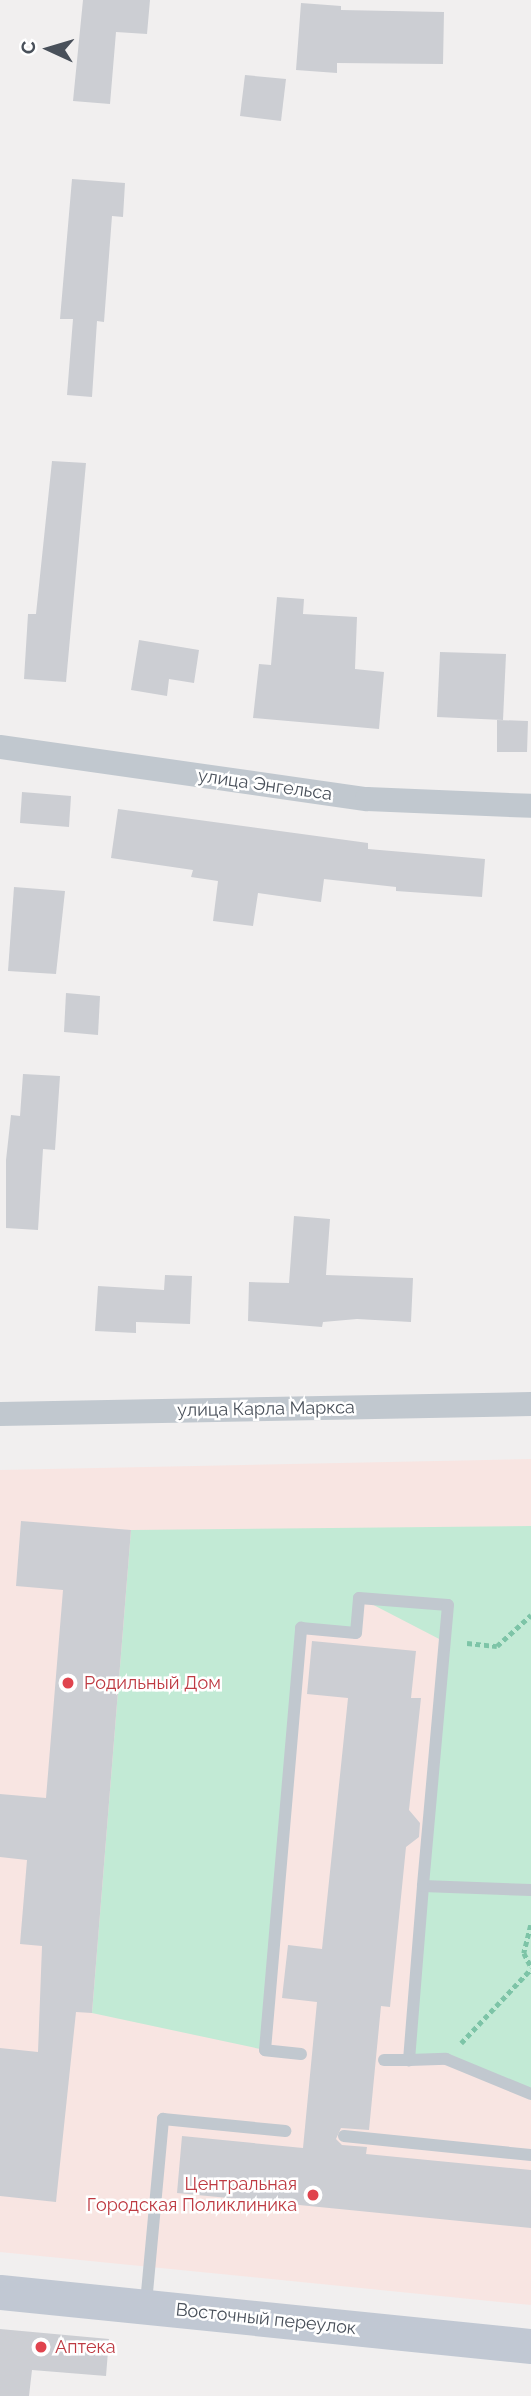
<!DOCTYPE html>
<html>
<head>
<meta charset="utf-8">
<style>
	body { margin:0 }
	#map { position:relative; width:531px; height:2396px; overflow:hidden; background:#f1efef; font-family:Raleway,sans-serif }
	div>[style] { position:absolute }
	[style*='--x'] { left:calc(var(--x)*1px); top:calc(var(--y)*1px); width:calc(var(--w)*1px); rotate:calc(var(--a)*1deg) }
	.medical>* { inset:0; background:#f8e5e2 }
	.green>* { inset:0; background:#c2ead5 }
	.building>* { inset:0; background:#ccced3 }
	.path>* { height:4.5px; margin-top:-2.25px; transform-origin:0; background:repeating-linear-gradient(90deg,#7dc4a7 0 5px,transparent 0 8.5px) }
	.lane>* { height:12px; margin:-6px; padding:0 6px; transform-origin:6px; border-radius:6px; background:#c1c8cf }
	.street>* { height:24px; margin:-12px; padding:0 12px; transform-origin:12px; border-radius:12px; background:#c1c8cf }
	.secondary>* { height:35px; margin:-17.5px; padding:0 17.5px; transform-origin:17.5px; border-radius:17.5px; background:#c1c8d3 }
	.dots>* { width:19px; height:19px; translate:-50% -50%; box-sizing:border-box; border:4px solid #fff; border-radius:50% }
	span { translate:-50% -50%; white-space:nowrap; text-align:center; line-height:1.15; -webkit-text-stroke:5px #fff; paint-order:stroke }
	.street-label { font-size:18px; color:#49505a }
	.health-label { font-size:18px; color:#be3a42 }
	.left { translate:0 -50%; text-align:left }
	.right { translate:-100% -50%; text-align:right }
	.north { position:absolute; left:14px; top:14px; width:70px; height:70px; -webkit-text-stroke:5px #fff; paint-order:stroke; rotate:274deg; font-size:19px; font-weight:700; line-height:28px; text-align:center; color:#49505a }
	.north::after { content:''; display:block; margin:auto; width:24px; height:32px; background:#49505a; clip-path:polygon(50% 0,100% 100%,50% 72%,0 100%) }
</style>
</head>
<body>
<div id="map">
	<div class="medical">
		<i style="clip-path:polygon(531px 1459px,531px 2305px,0 2252px,0 1470px)"></i>
	</div>
	<div class="green">
		<i style="clip-path:polygon(531px 1526px,531px 2094px,446px 2059px,409px 2060px,445px 1642px,360px 1598px,356px 1633px,301px 1628px,265px 2050px,92px 2013px,131px 1530px)"></i>
	</div>
	<div class="building">
		<i style="clip-path:polygon(83px 0,150px 0,147px 34px,116px 32px,110px 104px,73px 101px)"></i>
		<i style="clip-path:polygon(301px 3px,341px 6px,341px 10px,444px 12px,443px 64px,337px 63px,337px 73px,296px 70px)"></i>
		<i style="clip-path:polygon(245px 75px,286px 79px,281px 121px,240px 116px)"></i>
		<i style="clip-path:polygon(72px 179px,125px 183px,123px 217px,112px 216px,104px 322px,97px 321px,92px 397px,67px 395px,73px 319px,60px 319px)"></i>
		<i style="clip-path:polygon(52px 461px,86px 463px,66px 682px,24px 679px,28px 614px,36px 614px)"></i>
		<i style="clip-path:polygon(277px 597px,304px 599px,303px 614px,357px 617px,355px 669px,384px 672px,379px 729px,253px 718px,259px 664px,271px 665px)"></i>
		<i style="clip-path:polygon(139px 640px,199px 650px,194px 683px,169px 679px,167px 696px,131px 690px)"></i>
		<i style="clip-path:polygon(440px 652px,506px 654px,503px 720px,437px 717px)"></i>
		<i style="clip-path:polygon(497px 720px,528px 721px,527px 752px,497px 752px)"></i>
		<i style="clip-path:polygon(22px 792px,71px 796px,69px 827px,20px 823px)"></i>
		<i style="clip-path:polygon(118px 809px,368px 843px,368px 849px,485px 859px,482px 897px,396px 891px,396px 887px,324px 879px,321px 902px,258px 893px,253px 926px,213px 921px,218px 881px,191px 877px,193px 870px,111px 858px)"></i>
		<i style="clip-path:polygon(14px 887px,65px 891px,56px 974px,8px 971px)"></i>
		<i style="clip-path:polygon(66px 993px,100px 996px,98px 1035px,64px 1032px)"></i>
		<i style="clip-path:polygon(23px 1074px,60px 1076px,55px 1150px,43px 1149px,38px 1230px,6px 1228px,6px 1160px,11px 1115px,20px 1116px)"></i>
		<i style="clip-path:polygon(294px 1216px,330px 1219px,326px 1275px,413px 1278px,411px 1322px,357px 1319px,323px 1322px,322px 1327px,248px 1321px,249px 1282px,289px 1283px)"></i>
		<i style="clip-path:polygon(165px 1275px,192px 1276px,190px 1324px,136px 1322px,136px 1333px,95px 1331px,98px 1286px,164px 1290px)"></i>
		<i style="clip-path:polygon(21px 1521px,131px 1530px,92px 2013px,76px 2012px,56px 2202px,0 2196px,0 2048px,38px 2052px,42px 1946px,20px 1944px,27px 1860px,0 1857px,0 1794px,46px 1798px,63px 1590px,16px 1586px)"></i>
		<i style="clip-path:polygon(312px 1641px,416px 1651px,411px 1698px,421px 1698px,409px 1810px,420px 1823px,419px 1837px,406px 1847px,390px 2007px,381px 2006px,369px 2130px,341px 2128px,336px 2139px,342px 2145px,367px 2147px,366px 2154px,531px 2170px,531px 2228px,177px 2193px,182px 2136px,303px 2148px,317px 2002px,282px 1998px,288px 1945px,322px 1949px,348px 1698px,307px 1694px)"></i>
		<i style="clip-path:polygon(0 2329px,109px 2339px,106px 2376px,32px 2370px,29px 2396px,0 2396px)"></i>
	</div>
	<div class="path">
		<i style="--x:467;--y:1643;--w:30;--a:6"></i>
		<i style="--x:497;--y:1646;--w:46;--a:-42.4"></i>
		<i style="--x:531;--y:1925;--w:29;--a:104"></i>
		<i style="--x:524;--y:1953;--w:16;--a:63"></i>
		<i style="--x:461;--y:2043;--w:102;--a:-46.6"></i>
	</div>
	<div class="lane">
		<i style="--x:531;--y:1890;--w:108;--a:-177.9"></i>
		<i style="--x:423;--y:1886;--w:175;--a:94.6"></i>
		<i style="--x:409;--y:2060;--w:37;--a:-2"></i>
		<i style="--x:446;--y:2059;--w:92;--a:22.4"></i>
		<i style="--x:301;--y:2054;--w:36;--a:-174"></i>
		<i style="--x:265;--y:2050;--w:424;--a:-85.1"></i>
		<i style="--x:301;--y:1628;--w:55;--a:5.2"></i>
		<i style="--x:356;--y:1633;--w:35;--a:-85"></i>
		<i style="--x:359;--y:1598;--w:89;--a:4.5"></i>
		<i style="--x:448;--y:1605;--w:282;--a:95.1"></i>
		<i style="--x:384;--y:2060;--w:25;--a:0"></i>
		<i style="--x:344;--y:2136;--w:188;--a:5.8"></i>
		<i style="--x:146;--y:2303;--w:185;--a:-84.7"></i>
		<i style="--x:163;--y:2119;--w:123;--a:5.6"></i>
	</div>
	<div class="street">
		<i style="--x:0;--y:747;--w:371;--a:8.1"></i>
		<i style="--x:367;--y:799;--w:164;--a:2.4"></i>
		<i style="--x:0;--y:1414;--w:531;--a:-1.08"></i>
	</div>
	<div class="secondary">
		<i style="--x:0;--y:2292;--w:534;--a:5.81"></i>
	</div>
	<div class="dots">
		<i style="left:68px;top:1683px;background:#e0444e"></i>
		<i style="left:313px;top:2195px;background:#e0444e"></i>
		<i style="left:41px;top:2347px;background:#e0444e"></i>
	</div>
	<div class="street-label">
		<span style="left:265px;top:785px;rotate:8deg">улица Энгельса</span>
		<span style="left:266px;top:1409px;rotate:-1deg">улица Карла Маркса</span>
		<span style="left:266px;top:2319px;rotate:6deg">Восточный переулок</span>
	</div>
	<div class="health-label">
		<span class="left" style="left:84px;top:1683px">Родильный Дом</span>
		<span class="right" style="left:297px;top:2195px">Центральная<br>Городская Поликлиника</span>
		<span class="left" style="left:55px;top:2347px">Аптека</span>
	</div>
	<div class="north">С</div>
</div>
</body>
</html>
